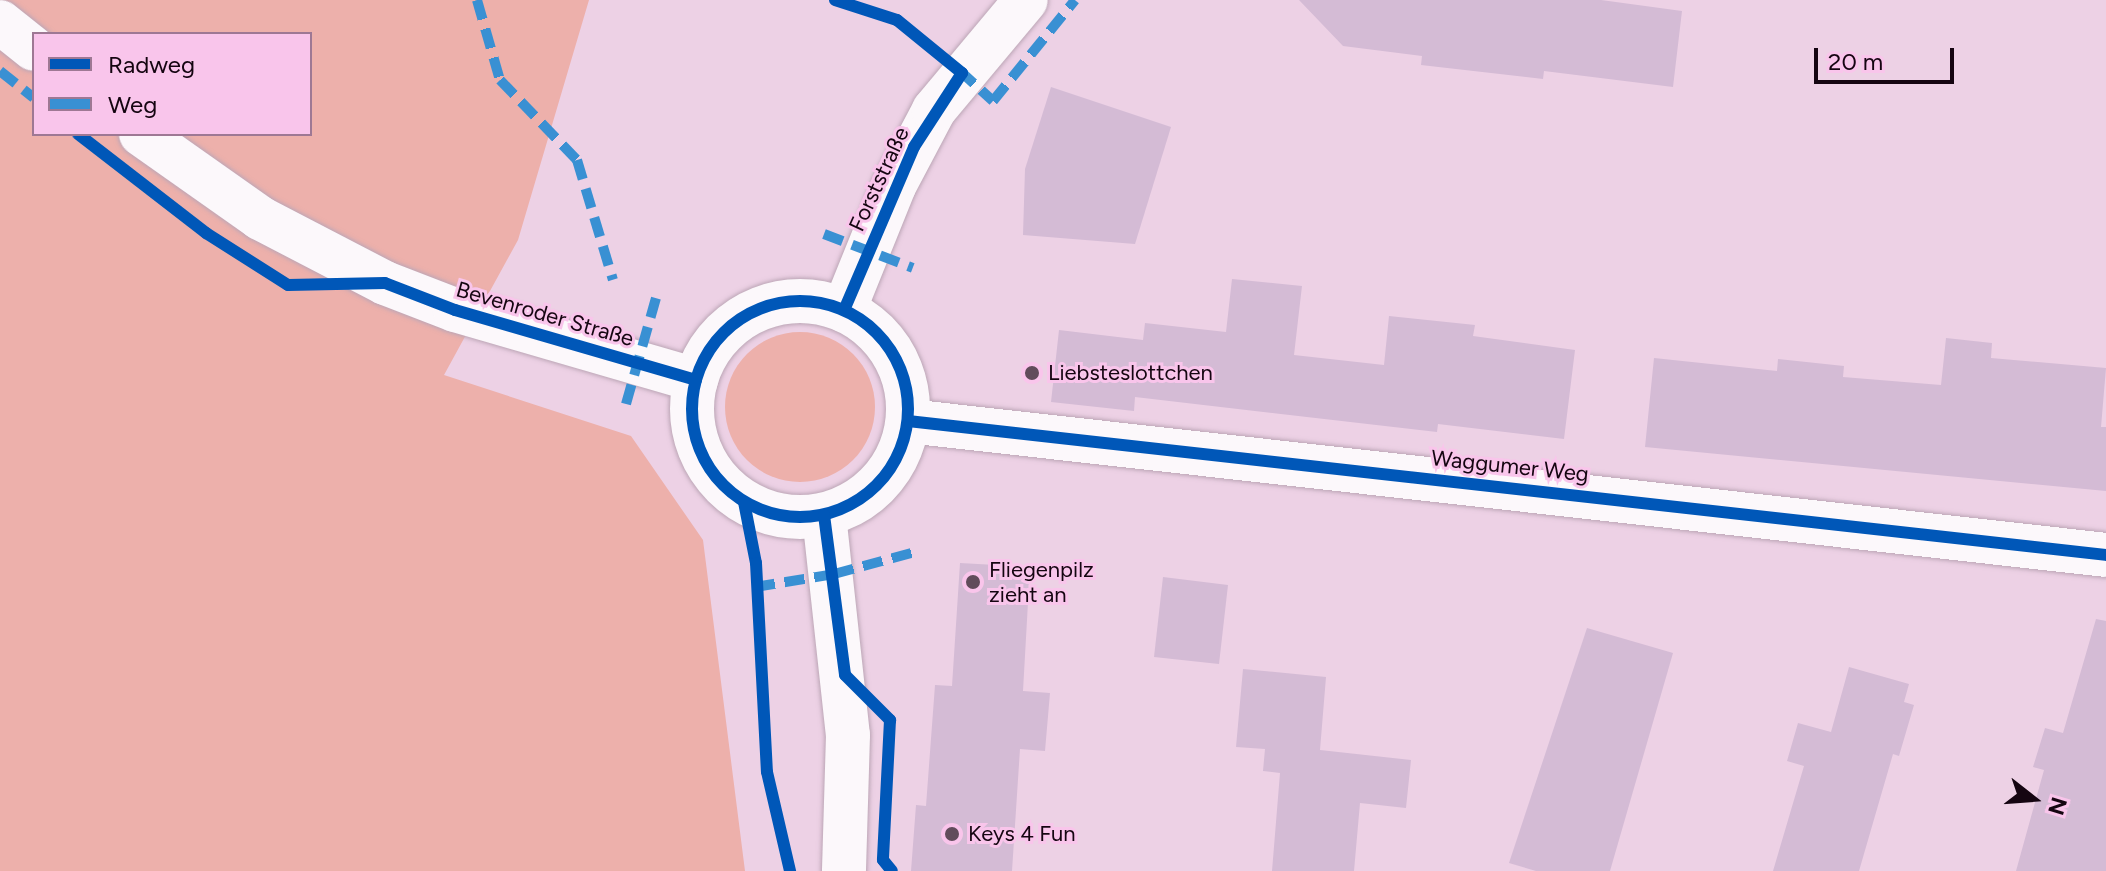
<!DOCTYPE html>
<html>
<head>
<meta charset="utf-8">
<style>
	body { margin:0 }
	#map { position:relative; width:2106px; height:871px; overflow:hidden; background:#edd1e5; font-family:Figtree,sans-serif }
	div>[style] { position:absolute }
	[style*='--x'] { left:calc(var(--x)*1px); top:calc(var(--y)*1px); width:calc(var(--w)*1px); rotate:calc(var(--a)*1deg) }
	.green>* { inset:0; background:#edb0ab }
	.round { border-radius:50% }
	.building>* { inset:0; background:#d4bbd5 }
	.roads { filter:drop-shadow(0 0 2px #bca6b6) drop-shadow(0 0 2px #bca6b6) }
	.minor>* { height:44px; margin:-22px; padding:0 22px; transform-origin:22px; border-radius:22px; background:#fcf8fb }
	.major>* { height:44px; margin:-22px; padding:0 22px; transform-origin:22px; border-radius:22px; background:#fcf8fb }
	.major>.ring { margin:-22px; padding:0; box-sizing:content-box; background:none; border:44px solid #fcf8fb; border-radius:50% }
	.quiet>* { height:10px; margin-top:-5px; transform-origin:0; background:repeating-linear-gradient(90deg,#3990d3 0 20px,transparent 0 30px) }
	.cycleway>* { height:12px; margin:-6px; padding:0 6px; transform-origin:6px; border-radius:6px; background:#0057b8 }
	.cycleway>.ring { margin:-6px; padding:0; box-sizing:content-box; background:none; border:12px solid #0057b8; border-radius:50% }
	.dots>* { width:22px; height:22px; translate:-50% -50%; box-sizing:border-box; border:4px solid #f9c5eb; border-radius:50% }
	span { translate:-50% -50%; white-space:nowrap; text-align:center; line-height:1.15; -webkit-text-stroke:6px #f9c5eb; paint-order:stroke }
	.street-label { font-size:22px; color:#150511 }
	.poi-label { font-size:22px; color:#150511 }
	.left { translate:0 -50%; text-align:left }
	.legend { position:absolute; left:32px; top:32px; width:280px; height:104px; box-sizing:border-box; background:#f9c5eb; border:2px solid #9e7894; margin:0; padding:10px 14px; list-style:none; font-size:24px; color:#150511 }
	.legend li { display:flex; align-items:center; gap:16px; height:40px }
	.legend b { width:40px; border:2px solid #9e7894 }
	.north { position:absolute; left:1994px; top:759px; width:80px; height:80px; -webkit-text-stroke:6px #f9c5eb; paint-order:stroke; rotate:107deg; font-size:22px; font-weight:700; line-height:32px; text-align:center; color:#150511 }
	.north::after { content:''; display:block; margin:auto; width:28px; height:36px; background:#150511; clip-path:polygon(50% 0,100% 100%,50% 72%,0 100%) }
	.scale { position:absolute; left:1814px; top:48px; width:140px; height:36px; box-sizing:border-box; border:4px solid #150511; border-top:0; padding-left:10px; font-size:24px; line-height:28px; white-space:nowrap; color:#150511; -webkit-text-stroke:6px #f9c5eb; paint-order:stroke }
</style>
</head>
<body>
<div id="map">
	<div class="green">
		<i style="clip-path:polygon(evenodd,0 0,589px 0,518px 240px,444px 375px,631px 436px,703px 540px,745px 871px,0 871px,0 0,34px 34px,310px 34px,310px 134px,34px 134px,34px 34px)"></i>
		<i class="round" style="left:725px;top:332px;width:150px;height:150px"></i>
	</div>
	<div class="building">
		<i style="clip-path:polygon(1299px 0,1601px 0,1682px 11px,1673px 87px,1544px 71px,1543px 79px,1421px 65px,1422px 56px,1343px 46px)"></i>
		<i style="clip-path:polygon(1051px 87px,1171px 127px,1135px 244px,1023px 235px,1025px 169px)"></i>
		<i style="clip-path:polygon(1232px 279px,1302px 286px,1294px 355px,1384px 365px,1389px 316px,1475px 325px,1473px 336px,1575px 350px,1564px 439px,1438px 424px,1437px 432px,1135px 397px,1134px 411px,1051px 402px,1059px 330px,1143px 340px,1145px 323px,1226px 332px)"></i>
		<i style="clip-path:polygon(1946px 338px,1992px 343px,1991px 358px,2106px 368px,2101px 427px,2106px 427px,2106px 491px,1645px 447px,1654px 358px,1777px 371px,1778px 359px,1844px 366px,1843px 377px,1941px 385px)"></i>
		<i style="clip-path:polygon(960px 563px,1030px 567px,1023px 691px,1050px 693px,1045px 751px,1020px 749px,1012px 871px,911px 871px,916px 805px,926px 806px,935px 685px,952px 686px)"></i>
		<i style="clip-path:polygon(1163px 577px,1228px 585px,1219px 664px,1154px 657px)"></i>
		<i style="clip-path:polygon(2096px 619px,2106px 621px,2106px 871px,2016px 871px,2044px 770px,2033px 767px,2045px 728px,2063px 733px)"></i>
		<i style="clip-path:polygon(1587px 628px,1673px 653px,1610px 871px,1536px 871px,1509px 863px)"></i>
		<i style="clip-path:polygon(1849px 667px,1909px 684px,1904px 702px,1914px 705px,1899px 756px,1893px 754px,1859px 871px,1773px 871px,1804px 766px,1787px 761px,1798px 723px,1831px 732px)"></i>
		<i style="clip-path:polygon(1243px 669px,1326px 677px,1320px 750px,1411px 760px,1406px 808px,1360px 803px,1354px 871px,1272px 871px,1280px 773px,1263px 771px,1265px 749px,1236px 747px)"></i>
	</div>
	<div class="roads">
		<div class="minor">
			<i style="--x:908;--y:421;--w:1205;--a:6.38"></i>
		</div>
		<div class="major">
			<i style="--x:0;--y:22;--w:43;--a:38.5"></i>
			<i style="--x:141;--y:134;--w:146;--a:35.2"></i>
			<i style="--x:260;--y:218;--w:141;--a:27.5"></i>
			<i style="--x:385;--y:283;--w:75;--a:21.1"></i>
			<i style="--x:455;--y:310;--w:251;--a:16.2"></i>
			<i class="ring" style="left:692px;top:301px;width:172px;height:172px"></i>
			<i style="--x:844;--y:310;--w:134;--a:-68"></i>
			<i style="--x:894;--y:186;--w:86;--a:-62.2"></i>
			<i style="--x:934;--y:110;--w:143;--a:-50.1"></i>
			<i style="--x:824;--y:515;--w:221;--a:83.8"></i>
			<i style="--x:848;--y:735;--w:136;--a:91.7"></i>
		</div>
	</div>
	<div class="quiet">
		<i style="--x:477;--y:0;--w:83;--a:74"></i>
		<i style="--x:500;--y:80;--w:111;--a:46.1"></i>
		<i style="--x:577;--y:160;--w:125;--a:73.3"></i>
		<i style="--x:959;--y:70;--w:46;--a:42.4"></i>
		<i style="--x:993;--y:101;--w:130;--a:-50.9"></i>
		<i style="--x:0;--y:71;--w:43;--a:38.5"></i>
		<i style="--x:824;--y:234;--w:95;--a:20.9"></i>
		<i style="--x:626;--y:404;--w:110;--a:-74.2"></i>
		<i style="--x:755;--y:587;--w:80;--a:-9.3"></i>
		<i style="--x:834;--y:574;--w:84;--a:-15.2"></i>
	</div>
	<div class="cycleway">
		<i style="--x:835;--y:0;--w:65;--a:17.9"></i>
		<i style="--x:897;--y:20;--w:84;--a:39.2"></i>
		<i style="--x:962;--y:73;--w:88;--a:123"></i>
		<i style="--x:914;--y:147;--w:177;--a:113.2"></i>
		<i style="--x:78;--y:134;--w:162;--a:37.7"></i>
		<i style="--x:206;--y:233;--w:97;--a:32.4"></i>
		<i style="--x:288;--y:285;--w:97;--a:-1.2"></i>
		<i style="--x:385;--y:283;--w:75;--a:21.1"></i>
		<i style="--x:455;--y:310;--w:251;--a:16.2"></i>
		<i class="ring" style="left:692px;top:301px;width:204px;height:204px"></i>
		<i style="--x:908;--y:421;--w:1205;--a:6.38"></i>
		<i style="--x:744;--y:502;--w:62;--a:78.9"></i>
		<i style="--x:756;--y:563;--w:209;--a:87"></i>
		<i style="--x:767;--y:772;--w:102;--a:76.9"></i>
		<i style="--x:824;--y:515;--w:161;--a:82.5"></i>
		<i style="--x:845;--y:675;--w:64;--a:45"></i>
		<i style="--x:890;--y:720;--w:140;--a:92.9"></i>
		<i style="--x:883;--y:860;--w:14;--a:51"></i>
	</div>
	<div class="dots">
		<i style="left:1032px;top:373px;background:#614c5b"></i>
		<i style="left:973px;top:582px;background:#614c5b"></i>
		<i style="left:952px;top:834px;background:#614c5b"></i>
	</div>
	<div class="street-label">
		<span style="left:879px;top:179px;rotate:-65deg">Forststraße</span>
		<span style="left:545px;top:314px;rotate:16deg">Bevenroder Straße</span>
		<span style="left:1510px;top:466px;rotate:6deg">Waggumer Weg</span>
	</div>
	<div class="poi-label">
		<span class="left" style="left:1048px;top:373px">Liebsteslottchen</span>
		<span class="left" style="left:989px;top:582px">Fliegenpilz<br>zieht an</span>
		<span class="left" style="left:968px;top:834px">Keys 4 Fun</span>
	</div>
	<ul class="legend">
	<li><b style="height:10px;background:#0057b8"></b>Radweg</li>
	<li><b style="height:10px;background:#3990d3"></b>Weg</li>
	</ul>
	<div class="north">N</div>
	<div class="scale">20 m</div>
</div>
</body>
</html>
